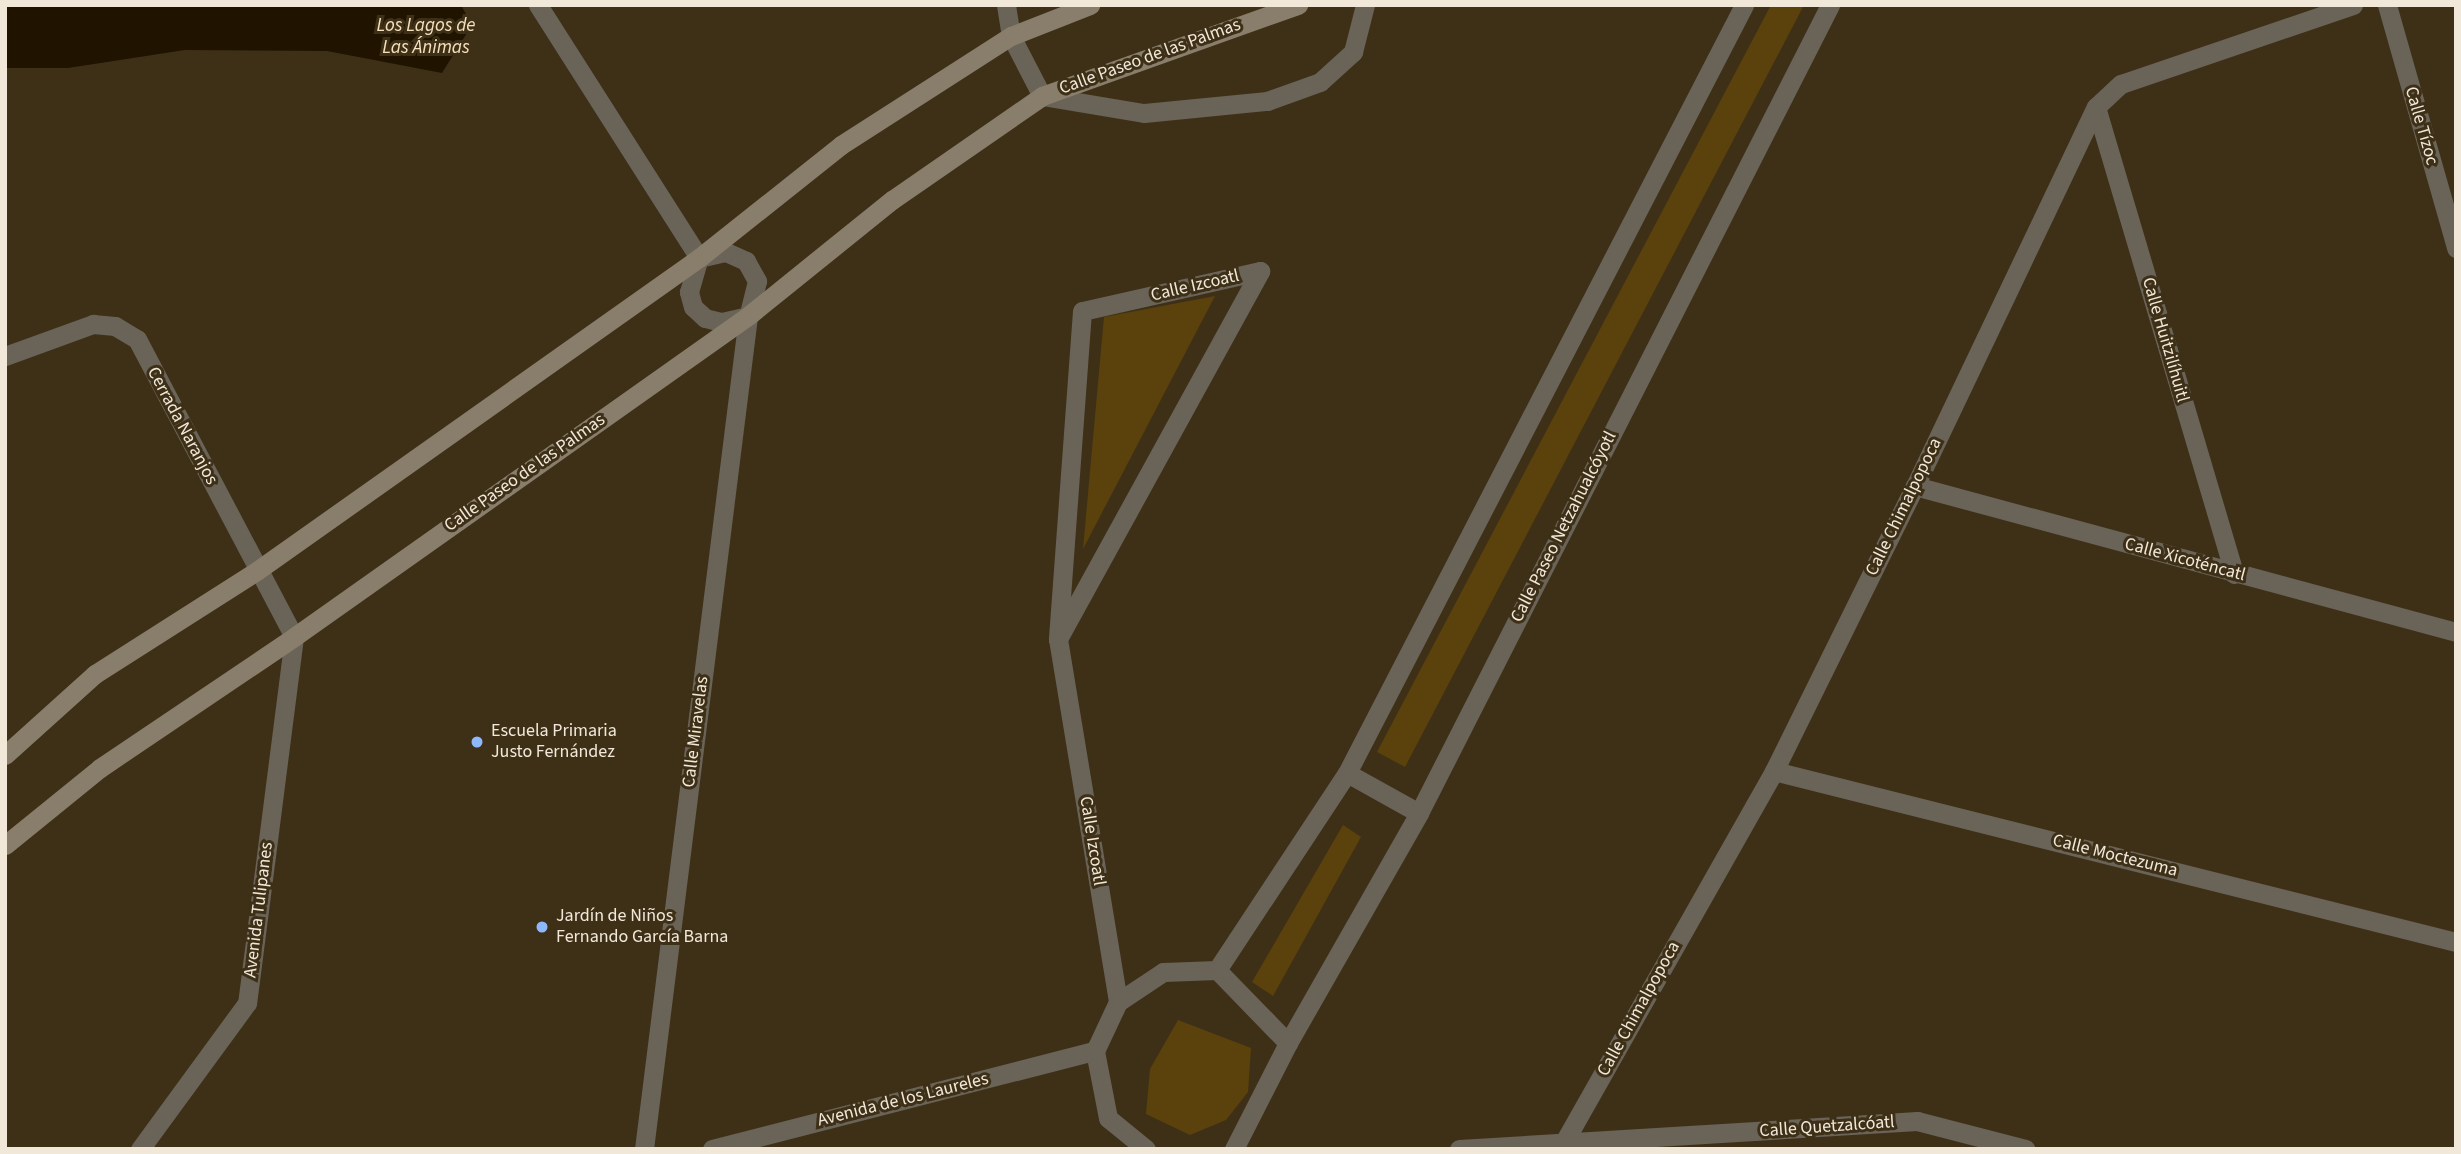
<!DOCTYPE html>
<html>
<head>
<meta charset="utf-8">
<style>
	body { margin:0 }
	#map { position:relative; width:2461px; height:1154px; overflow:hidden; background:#3e3017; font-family:"Source Sans 3",sans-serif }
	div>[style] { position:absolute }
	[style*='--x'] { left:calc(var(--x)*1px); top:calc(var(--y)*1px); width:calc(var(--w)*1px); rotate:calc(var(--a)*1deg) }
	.green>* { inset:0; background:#5b410c }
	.water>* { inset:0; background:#201401 }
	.service>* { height:19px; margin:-9.5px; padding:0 9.5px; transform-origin:9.5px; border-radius:9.5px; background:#6a6358 }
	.minor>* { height:19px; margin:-9.5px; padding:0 9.5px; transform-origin:9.5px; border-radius:9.5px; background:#6a6358 }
	.tertiary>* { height:19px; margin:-9.5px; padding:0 9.5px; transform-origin:9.5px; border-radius:9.5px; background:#6a6358 }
	.secondary>* { height:19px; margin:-9.5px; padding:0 9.5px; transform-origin:9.5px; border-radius:9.5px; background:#897e6c }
	.dots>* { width:19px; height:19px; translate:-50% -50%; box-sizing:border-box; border:4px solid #3e3017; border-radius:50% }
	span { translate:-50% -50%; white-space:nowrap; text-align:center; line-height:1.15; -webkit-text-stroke:6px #3e3017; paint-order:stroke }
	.street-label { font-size:18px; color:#f1e8da }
	.poi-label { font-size:18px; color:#f1e8da }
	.left { translate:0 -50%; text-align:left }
	.water-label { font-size:19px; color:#f6e0bd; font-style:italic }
	.frame { position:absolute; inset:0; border:7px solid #f1e8da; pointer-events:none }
</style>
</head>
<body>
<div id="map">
	<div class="green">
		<i style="clip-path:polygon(1771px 5px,1804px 5px,1405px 767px,1377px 752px)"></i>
		<i style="clip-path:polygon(1215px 296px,1083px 549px,1104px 317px)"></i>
		<i style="clip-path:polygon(1343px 825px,1361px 837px,1273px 996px,1252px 982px)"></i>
		<i style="clip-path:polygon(1178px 1020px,1251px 1048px,1248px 1092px,1226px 1120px,1190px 1135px,1146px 1114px,1150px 1069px)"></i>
	</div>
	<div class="water">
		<i style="clip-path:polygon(5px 5px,461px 5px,472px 25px,442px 73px,327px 51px,185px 50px,68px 68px,5px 68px)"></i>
	</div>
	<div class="service">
		<i style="--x:1006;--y:5;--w:31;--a:81"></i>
	</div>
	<div class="minor">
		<i style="--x:2387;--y:5;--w:253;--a:74.1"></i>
		<i style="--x:1011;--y:36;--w:68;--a:62.7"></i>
		<i style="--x:1042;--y:96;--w:103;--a:9.5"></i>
		<i style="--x:1144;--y:113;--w:124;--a:-5.6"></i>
		<i style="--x:1267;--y:101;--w:56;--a:-19.7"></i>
		<i style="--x:1320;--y:82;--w:45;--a:-42.3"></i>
		<i style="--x:1353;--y:52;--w:49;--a:-75.7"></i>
		<i style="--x:2096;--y:107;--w:487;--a:73.5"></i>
		<i style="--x:5;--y:356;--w:94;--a:-20"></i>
		<i style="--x:93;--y:324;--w:22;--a:5"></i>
		<i style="--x:115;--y:326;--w:26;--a:31"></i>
		<i style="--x:137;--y:339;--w:337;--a:62.2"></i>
		<i style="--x:294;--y:637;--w:369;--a:97.3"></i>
		<i style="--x:247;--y:1003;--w:181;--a:126.2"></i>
		<i style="--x:1915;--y:486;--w:560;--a:15.1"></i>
		<i style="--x:1058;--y:639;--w:420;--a:-61.2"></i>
		<i style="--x:1260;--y:271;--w:182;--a:167.3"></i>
		<i style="--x:1082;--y:311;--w:329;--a:94.2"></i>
		<i style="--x:1058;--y:639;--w:368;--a:80.6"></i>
		<i style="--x:1774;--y:771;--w:703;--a:14.08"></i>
		<i style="--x:1347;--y:773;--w:82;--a:29.1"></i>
		<i style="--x:1217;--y:970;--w:236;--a:-56.6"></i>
		<i style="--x:1347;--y:773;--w:865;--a:-62.66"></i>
		<i style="--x:1563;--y:1144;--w:429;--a:-60.5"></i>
		<i style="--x:1774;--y:771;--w:318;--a:-63.7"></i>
		<i style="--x:1915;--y:486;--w:420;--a:-64.5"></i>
		<i style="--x:2096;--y:107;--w:34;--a:-43"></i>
		<i style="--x:2121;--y:84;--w:245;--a:-18.8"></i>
		<i style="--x:644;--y:1149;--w:839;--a:-82.88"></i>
		<i style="--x:712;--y:1149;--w:395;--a:-14.4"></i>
		<i style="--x:1146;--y:1149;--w:49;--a:-140.8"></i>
		<i style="--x:1108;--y:1118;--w:68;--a:-101"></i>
		<i style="--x:1095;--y:1051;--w:54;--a:-64.9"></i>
		<i style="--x:1118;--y:1002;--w:54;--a:-33.7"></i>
		<i style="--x:1163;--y:972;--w:54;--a:-2.1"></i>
		<i style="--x:1217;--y:970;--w:102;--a:45.8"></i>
		<i style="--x:1234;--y:1149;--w:119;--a:-63"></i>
		<i style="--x:1288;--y:1043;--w:265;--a:-60.3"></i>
		<i style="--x:1419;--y:813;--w:907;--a:-63.04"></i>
		<i style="--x:1459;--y:1149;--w:459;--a:-3.5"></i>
		<i style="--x:1917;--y:1121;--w:112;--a:14.5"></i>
	</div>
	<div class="tertiary">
		<i style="--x:538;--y:5;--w:300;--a:57.5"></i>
		<i style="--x:726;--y:252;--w:22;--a:24"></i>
		<i style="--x:746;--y:261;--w:23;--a:61"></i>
		<i style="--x:757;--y:281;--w:36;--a:104"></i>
		<i style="--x:748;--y:316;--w:28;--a:167"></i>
		<i style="--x:721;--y:322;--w:16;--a:-166"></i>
		<i style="--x:705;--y:318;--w:16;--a:-137"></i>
		<i style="--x:693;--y:307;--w:16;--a:-105"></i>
		<i style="--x:689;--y:292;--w:35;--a:-74"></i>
		<i style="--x:699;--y:258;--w:28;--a:-13"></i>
	</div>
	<div class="secondary">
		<i style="--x:5;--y:755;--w:121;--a:-42"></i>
		<i style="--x:95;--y:674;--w:193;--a:-32.5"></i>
		<i style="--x:258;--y:570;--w:540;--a:-35.28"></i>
		<i style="--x:699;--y:258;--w:181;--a:-38.5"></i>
		<i style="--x:841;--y:145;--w:202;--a:-32.7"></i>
		<i style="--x:1011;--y:36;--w:85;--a:-21.4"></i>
		<i style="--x:5;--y:845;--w:122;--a:-39"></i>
		<i style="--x:100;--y:768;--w:234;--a:-34"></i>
		<i style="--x:294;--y:637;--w:556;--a:-35.26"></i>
		<i style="--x:748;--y:316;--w:185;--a:-38.9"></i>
		<i style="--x:892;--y:200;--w:183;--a:-34.7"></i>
		<i style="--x:1042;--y:96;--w:272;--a:-19.6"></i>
	</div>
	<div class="dots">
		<i style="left:477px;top:742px;background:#8eb8fd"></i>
		<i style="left:542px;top:927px;background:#8eb8fd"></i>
	</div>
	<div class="street-label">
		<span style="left:1150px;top:57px;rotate:-20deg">Calle Paseo de las Palmas</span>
		<span style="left:2421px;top:126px;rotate:74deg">Calle Tízoc</span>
		<span style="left:1195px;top:286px;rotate:-13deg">Calle Izcoatl</span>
		<span style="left:2165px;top:340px;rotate:74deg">Calle Huitzilíhuitl</span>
		<span style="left:182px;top:426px;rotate:62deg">Cerrada Naranjos</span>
		<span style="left:525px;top:473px;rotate:-35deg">Calle Paseo de las Palmas</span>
		<span style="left:1904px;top:507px;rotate:-64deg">Calle Chimalpopoca</span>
		<span style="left:1564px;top:527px;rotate:-63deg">Calle Paseo Netzahualcóyotl</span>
		<span style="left:2185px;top:560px;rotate:15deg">Calle Xicoténcatl</span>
		<span style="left:696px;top:732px;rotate:-83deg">Calle Miravelas</span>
		<span style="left:1092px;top:841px;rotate:81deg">Calle Izcoatl</span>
		<span style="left:2115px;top:856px;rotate:14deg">Calle Moctezuma</span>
		<span style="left:259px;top:910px;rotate:-83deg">Avenida Tulipanes</span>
		<span style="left:1639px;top:1009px;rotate:-61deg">Calle Chimalpopoca</span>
		<span style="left:903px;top:1100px;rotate:-14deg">Avenida de los Laureles</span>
		<span style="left:1827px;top:1127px;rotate:-4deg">Calle Quetzalcóatl</span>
	</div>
	<div class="poi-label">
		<span class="left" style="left:491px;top:742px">Escuela Primaria<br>Justo Fernández</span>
		<span class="left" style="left:556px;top:927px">Jardín de Niños<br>Fernando García Barna</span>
	</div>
	<div class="water-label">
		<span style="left:426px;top:37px">Los Lagos de<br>Las Ánimas</span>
	</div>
	<div class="frame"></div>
</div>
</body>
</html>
